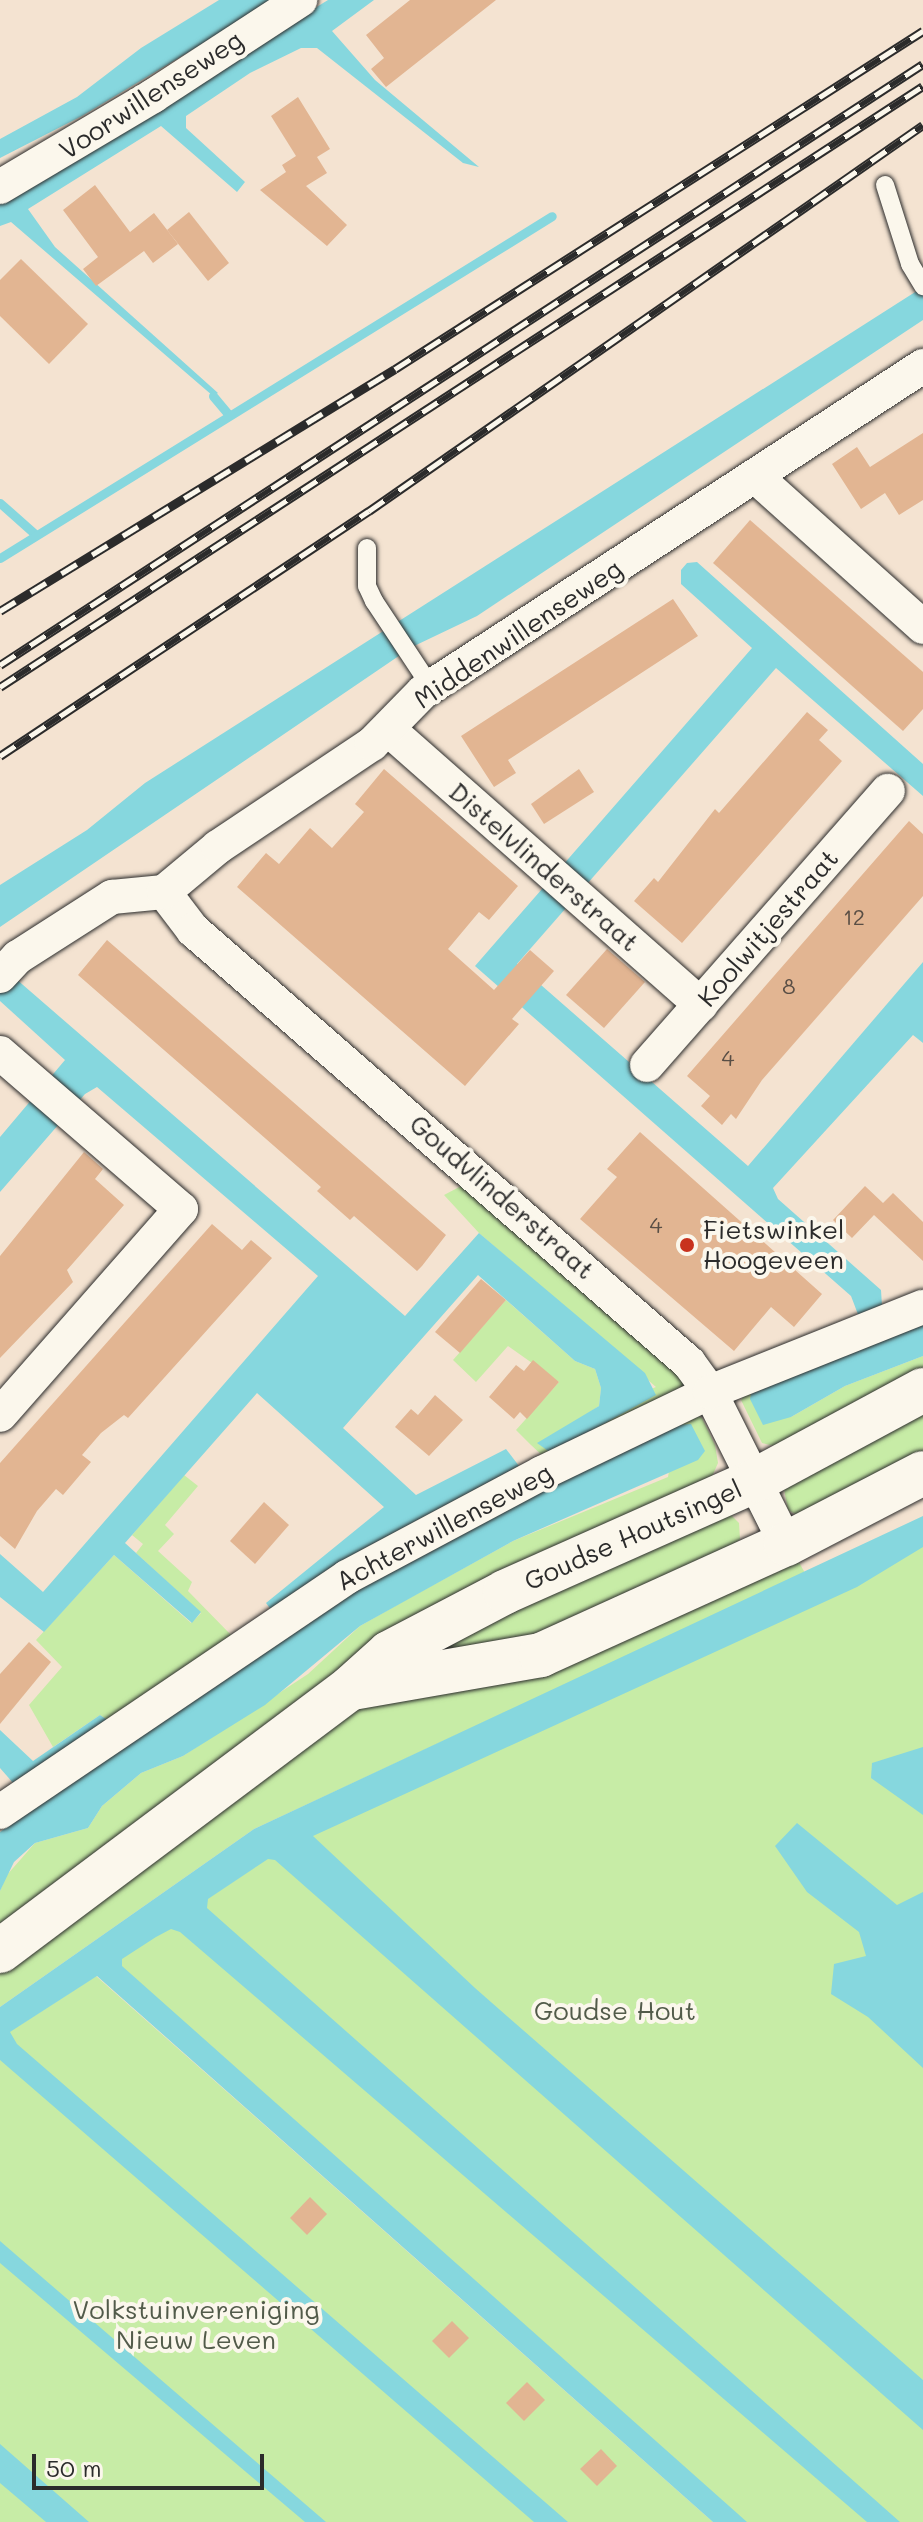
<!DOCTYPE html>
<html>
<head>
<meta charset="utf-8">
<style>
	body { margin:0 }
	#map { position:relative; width:923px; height:2522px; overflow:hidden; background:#f4e3d1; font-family:Mali,sans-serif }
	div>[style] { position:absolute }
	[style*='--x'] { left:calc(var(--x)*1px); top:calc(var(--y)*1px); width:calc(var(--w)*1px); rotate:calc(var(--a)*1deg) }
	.green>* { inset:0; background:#c7eca6 }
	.water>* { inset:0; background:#86d7de }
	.stream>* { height:9px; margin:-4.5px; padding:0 4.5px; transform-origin:4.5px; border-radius:4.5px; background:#86d7de }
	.building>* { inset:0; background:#e2b592 }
	.roads { filter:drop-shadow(0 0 2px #2b2b2b) drop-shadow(0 0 2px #2b2b2b) }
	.service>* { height:18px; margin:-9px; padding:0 9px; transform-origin:9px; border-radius:9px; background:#fbf7ec }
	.minor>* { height:34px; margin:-17px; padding:0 17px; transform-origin:17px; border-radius:17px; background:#fbf7ec }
	.secondary>* { height:44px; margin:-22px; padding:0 22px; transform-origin:22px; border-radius:22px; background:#fbf7ec }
	.rail>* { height:9px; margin-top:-4.5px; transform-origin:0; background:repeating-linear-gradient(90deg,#fbf7ec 0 18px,#2b2b2b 0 36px); box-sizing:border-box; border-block:2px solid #2b2b2b }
	.dots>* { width:22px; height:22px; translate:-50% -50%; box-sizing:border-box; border:4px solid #fbf7ec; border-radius:50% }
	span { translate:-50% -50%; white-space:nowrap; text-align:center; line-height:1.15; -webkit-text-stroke:8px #fbf7ec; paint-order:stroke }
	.number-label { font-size:22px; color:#594e45 }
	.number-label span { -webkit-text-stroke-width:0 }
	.street-label { font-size:26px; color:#2b2b2b }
	.poi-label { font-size:26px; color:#2b2b2b }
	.left { translate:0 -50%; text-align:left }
	.park-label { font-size:26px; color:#525b4a }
	.scale { position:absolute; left:32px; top:2454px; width:232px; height:36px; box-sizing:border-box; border:4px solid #2b2b2b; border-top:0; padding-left:10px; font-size:24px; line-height:28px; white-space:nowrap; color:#2b2b2b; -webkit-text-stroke:6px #fbf7ec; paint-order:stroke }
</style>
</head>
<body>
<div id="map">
	<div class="green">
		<i style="clip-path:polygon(465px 1184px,673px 1367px,685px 1385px,544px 1457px,531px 1445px,516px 1430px,559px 1382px,508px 1346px,476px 1382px,453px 1360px,506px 1300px,575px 1361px,595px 1369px,601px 1388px,599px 1406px,584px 1416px,656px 1387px,479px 1233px,444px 1195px)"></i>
		<i style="clip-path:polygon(847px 1347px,852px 1355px,752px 1390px,791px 1417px,845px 1386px,923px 1356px,923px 1381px,782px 1448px,762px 1443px,741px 1400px,747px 1391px)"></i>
		<i style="clip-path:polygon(923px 1401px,923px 1462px,799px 1516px,788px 1510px,783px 1484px)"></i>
		<i style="clip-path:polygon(692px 1412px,702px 1418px,715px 1445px,718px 1463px,707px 1488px,652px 1513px,0 1925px,0 1891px,6px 1876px,35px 1843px,88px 1828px,102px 1806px,141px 1773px,183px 1756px,308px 1674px,360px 1626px,404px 1601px,513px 1541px,668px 1477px,676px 1425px)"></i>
		<i style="clip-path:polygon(184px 1475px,198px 1486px,165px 1525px,174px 1534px,158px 1551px,192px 1582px,188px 1591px,234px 1638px,115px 1725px,100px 1715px,53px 1747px,29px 1705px,62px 1667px,36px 1640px,114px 1555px,191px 1623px,201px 1613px,136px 1553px,143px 1544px,132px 1535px)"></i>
		<i style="clip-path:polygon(729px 1513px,739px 1523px,740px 1539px,733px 1546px,544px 1639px,422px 1654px)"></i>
		<i style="clip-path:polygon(923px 1528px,923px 2522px,727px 2522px,94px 1959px,411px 1766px)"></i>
		<i style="clip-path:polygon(792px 1550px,805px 1573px,254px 1829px,0 2007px,0 1965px,358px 1705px)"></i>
		<i style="clip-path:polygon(96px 1976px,713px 2522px,0 2522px,0 2038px)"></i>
	</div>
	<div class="water">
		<i style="clip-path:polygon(219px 0,275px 0,82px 116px,0 158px,0 139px,77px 97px,141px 48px)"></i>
		<i style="clip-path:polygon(328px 0,374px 0,332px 31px,375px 80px,479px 167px,463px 163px,317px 48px,301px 48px,250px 73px,186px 116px,186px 128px,245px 182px,237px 192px,161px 126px,28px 209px,55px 247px,218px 393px,213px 396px,11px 222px,0 226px,0 202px)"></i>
		<i style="clip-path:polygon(923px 287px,923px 320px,477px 616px,412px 647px,0 927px,0 885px,87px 830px,145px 783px)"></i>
		<i style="clip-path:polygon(697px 562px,923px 764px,923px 796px,776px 668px,517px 964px,748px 1166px,923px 962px,923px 1043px,913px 1035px,773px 1188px,778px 1199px,881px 1290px,882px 1306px,859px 1317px,851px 1296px,475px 966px,752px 648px,681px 584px,681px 570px,687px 563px)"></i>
		<i style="clip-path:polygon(0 965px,405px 1316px,479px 1233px,645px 1373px,656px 1395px,551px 1453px,537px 1443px,599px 1406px,601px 1388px,595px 1369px,575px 1361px,478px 1275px,343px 1428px,416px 1495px,506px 1449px,519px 1466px,358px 1552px,272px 1611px,266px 1603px,384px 1507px,257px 1393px,125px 1543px,201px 1612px,192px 1623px,114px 1555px,44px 1632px,0 1597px,0 1554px,43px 1592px,318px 1276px,97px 1087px,85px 1094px,0 1192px,0 1137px,65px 1060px,0 1001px)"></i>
		<i style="clip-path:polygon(923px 1325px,923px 1356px,845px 1386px,791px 1417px,763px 1425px,750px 1399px,752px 1390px)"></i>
		<i style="clip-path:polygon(691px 1424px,705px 1451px,698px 1460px,513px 1541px,360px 1626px,265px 1705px,183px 1756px,141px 1773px,102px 1806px,88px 1828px,35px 1843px,14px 1862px,0 1891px,0 1832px,356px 1586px,495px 1509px,676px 1425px)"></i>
		<i style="clip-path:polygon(923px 1516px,923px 1547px,857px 1587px,313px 1836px,475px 1988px,923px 2380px,923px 2430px,275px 1860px,268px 1859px,208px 1899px,207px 1908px,900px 2522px,867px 2522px,180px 1932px,171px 1929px,156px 1937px,122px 1959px,122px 1966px,747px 2522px,713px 2522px,97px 1976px,10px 2032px,17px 2044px,568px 2522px,534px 2522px,0 2060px,0 2007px,254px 1829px)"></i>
		<i style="clip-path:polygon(100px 1715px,115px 1725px,14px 1784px,0 1768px,0 1730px,33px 1761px)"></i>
		<i style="clip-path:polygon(923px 1747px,923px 1815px,871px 1778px,872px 1763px)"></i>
		<i style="clip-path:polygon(797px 1823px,897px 1905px,923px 1892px,923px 2068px,868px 2017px,831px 1994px,834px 1964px,866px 1956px,859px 1932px,807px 1892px,775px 1846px)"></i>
		<i style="clip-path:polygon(0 2241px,116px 2341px,326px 2522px,305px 2522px,0 2263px)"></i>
		<i style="clip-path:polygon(0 2444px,81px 2515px,89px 2522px,46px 2522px,0 2483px)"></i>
	</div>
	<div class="stream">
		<i style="--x:213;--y:396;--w:25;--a:50"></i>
		<i style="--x:0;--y:503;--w:48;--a:41.6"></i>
		<i style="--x:0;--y:558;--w:649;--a:-31.78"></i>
	</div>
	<div class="building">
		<i style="clip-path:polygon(410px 0,496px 0,386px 87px,371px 69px,384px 58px,366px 35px)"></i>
		<i style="clip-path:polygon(298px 97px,330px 149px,317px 157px,327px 173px,306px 186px,347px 225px,327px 246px,260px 190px,286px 172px,282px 165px,296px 156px,271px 116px)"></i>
		<i style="clip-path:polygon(95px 185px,130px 232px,154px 213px,178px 244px,153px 263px,144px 251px,96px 286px,83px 269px,98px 257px,63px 210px)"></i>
		<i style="clip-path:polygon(189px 212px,229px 263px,208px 281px,167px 230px)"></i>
		<i style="clip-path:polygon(21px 259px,88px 324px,49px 364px,0 316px,0 280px)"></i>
		<i style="clip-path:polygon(923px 433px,923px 500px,899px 515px,885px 493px,861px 509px,832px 464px,857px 447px,870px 467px)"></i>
		<i style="clip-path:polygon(750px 520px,923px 672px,923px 709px,903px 731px,713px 563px)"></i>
		<i style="clip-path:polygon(673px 599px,698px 636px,508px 760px,516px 773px,494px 787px,461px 736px)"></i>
		<i style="clip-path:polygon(807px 712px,828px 730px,819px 740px,842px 761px,682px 943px,634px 901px,654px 878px,658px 882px,715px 809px,719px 813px)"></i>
		<i style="clip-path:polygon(384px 769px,518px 886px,489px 920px,479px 912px,448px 949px,494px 990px,530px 950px,554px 971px,512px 1019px,519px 1024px,465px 1086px,237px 887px,266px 853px,279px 864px,310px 828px,332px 848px,364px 812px,355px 804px)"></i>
		<i style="clip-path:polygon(579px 769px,594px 792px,544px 824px,531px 804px)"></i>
		<i style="clip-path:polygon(909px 821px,923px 834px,923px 896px,762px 1080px,736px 1119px,731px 1114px,722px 1125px,701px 1106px,710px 1096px,687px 1076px)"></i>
		<i style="clip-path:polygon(107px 940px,446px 1235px,422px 1266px,417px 1271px,354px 1216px,350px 1220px,317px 1191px,321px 1187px,78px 975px)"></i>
		<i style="clip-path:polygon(607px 949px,645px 982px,604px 1028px,566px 995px)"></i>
		<i style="clip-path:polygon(640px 1132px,822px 1294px,794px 1327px,771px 1307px,734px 1351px,580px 1219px,617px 1177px,607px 1169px)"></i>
		<i style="clip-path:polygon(84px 1152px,103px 1169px,95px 1179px,124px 1205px,67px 1270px,73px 1282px,0 1358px,0 1256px)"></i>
		<i style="clip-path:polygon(865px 1186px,883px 1203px,893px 1193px,923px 1222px,923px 1261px,874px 1215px,852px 1238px,833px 1220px)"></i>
		<i style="clip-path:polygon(212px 1224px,242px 1250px,251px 1240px,272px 1258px,128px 1418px,124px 1415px,101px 1433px,82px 1455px,91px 1462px,63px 1495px,56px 1489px,37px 1511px,15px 1549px,0 1536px,0 1463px)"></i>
		<i style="clip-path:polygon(481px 1279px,506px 1300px,460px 1353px,435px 1332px)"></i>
		<i style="clip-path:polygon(533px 1360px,559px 1382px,527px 1419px,520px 1412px,514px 1419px,489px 1397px,516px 1365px,524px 1371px)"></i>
		<i style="clip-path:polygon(435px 1395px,463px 1420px,429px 1456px,395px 1427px,411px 1409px,418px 1415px)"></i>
		<i style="clip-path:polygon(264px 1502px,289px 1525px,255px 1564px,230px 1541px)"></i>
		<i style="clip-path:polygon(29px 1642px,51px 1662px,0 1724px,0 1674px)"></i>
		<i style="clip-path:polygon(310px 2197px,327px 2214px,307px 2235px,290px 2218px)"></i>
		<i style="clip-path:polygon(452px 2321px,469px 2338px,449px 2358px,432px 2341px)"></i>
		<i style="clip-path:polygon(527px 2382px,545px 2400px,524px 2421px,506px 2403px)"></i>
		<i style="clip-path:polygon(601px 2449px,617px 2466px,597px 2486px,580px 2469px)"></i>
	</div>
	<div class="roads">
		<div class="service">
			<i style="--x:885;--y:185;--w:83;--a:72.4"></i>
			<i style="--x:910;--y:264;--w:26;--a:59"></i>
			<i style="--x:367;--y:548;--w:38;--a:90"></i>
			<i style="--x:367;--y:586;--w:17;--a:65"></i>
			<i style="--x:374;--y:601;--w:103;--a:56.5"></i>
		</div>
		<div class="minor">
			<i style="--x:0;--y:187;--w:178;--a:-30.7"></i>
			<i style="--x:153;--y:96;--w:176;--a:-33.1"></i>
			<i style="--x:755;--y:476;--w:226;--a:41.9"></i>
			<i style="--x:388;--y:729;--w:417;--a:41.4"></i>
			<i style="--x:164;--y:892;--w:48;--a:52.7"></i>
			<i style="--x:193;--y:930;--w:658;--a:41.12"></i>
			<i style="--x:689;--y:1363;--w:36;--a:54"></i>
			<i style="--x:710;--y:1392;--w:170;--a:63.4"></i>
			<i style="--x:0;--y:976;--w:26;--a:-47"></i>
			<i style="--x:18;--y:957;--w:112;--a:-32.6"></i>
			<i style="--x:112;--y:897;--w:52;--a:-5.5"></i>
			<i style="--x:164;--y:892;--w:70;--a:-39.8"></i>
			<i style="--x:218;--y:847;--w:185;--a:-33.8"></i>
			<i style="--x:372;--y:744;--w:73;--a:-45.6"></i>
			<i style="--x:423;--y:692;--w:597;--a:-33.1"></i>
			<i style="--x:0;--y:1053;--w:239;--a:40.8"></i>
			<i style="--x:181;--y:1209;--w:274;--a:131.3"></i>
			<i style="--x:647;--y:1065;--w:365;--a:-48.7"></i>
			<i style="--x:0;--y:1812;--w:419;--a:-34.1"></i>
			<i style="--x:347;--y:1577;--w:221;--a:-28.1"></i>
			<i style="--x:542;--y:1473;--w:187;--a:-25.7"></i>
			<i style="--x:710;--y:1392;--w:229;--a:-21.8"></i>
		</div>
		<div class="secondary">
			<i style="--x:352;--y:1688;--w:192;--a:-9.9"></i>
			<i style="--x:541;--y:1655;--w:269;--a:-24.4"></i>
			<i style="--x:786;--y:1544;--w:154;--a:-27.4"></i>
			<i style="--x:0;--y:1951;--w:438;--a:-36.9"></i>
			<i style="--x:350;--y:1688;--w:52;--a:-41.9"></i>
			<i style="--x:389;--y:1653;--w:131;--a:-27.7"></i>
			<i style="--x:505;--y:1592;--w:275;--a:-24"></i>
			<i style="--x:756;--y:1480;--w:190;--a:-28.3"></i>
		</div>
	</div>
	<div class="rail">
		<i style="--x:0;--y:611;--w:463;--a:-31.5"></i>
		<i style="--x:395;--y:369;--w:627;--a:-32.63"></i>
		<i style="--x:0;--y:665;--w:1101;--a:-33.07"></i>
		<i style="--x:0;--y:687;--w:1101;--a:-33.07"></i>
		<i style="--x:0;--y:756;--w:443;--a:-33.6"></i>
		<i style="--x:369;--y:511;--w:675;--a:-34.87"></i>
	</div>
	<div class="dots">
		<i style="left:687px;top:1245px;background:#c8321e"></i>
	</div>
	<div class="number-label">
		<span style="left:854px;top:917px">12</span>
		<span style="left:789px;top:986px">8</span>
		<span style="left:728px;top:1058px">4</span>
		<span style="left:656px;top:1225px">4</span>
	</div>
	<div class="street-label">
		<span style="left:151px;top:95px;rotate:-33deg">Voorwillenseweg</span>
		<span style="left:518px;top:634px;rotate:-34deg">Middenwillenseweg</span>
		<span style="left:544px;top:867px;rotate:41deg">Distelvlinderstraat</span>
		<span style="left:768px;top:928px;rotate:-49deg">Koolwitjestraat</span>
		<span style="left:502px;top:1197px;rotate:41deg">Goudvlinderstraat</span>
		<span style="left:444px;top:1527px;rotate:-28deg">Achterwillenseweg</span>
		<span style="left:633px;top:1535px;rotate:-24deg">Goudse Houtsingel</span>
	</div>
	<div class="poi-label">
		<span class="left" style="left:703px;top:1245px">Fietswinkel<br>Hoogeveen</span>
	</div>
	<div class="park-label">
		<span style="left:615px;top:2011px">Goudse Hout</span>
		<span style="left:196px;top:2325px">Volkstuinvereniging<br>Nieuw Leven</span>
	</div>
	<div class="scale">50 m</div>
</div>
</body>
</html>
